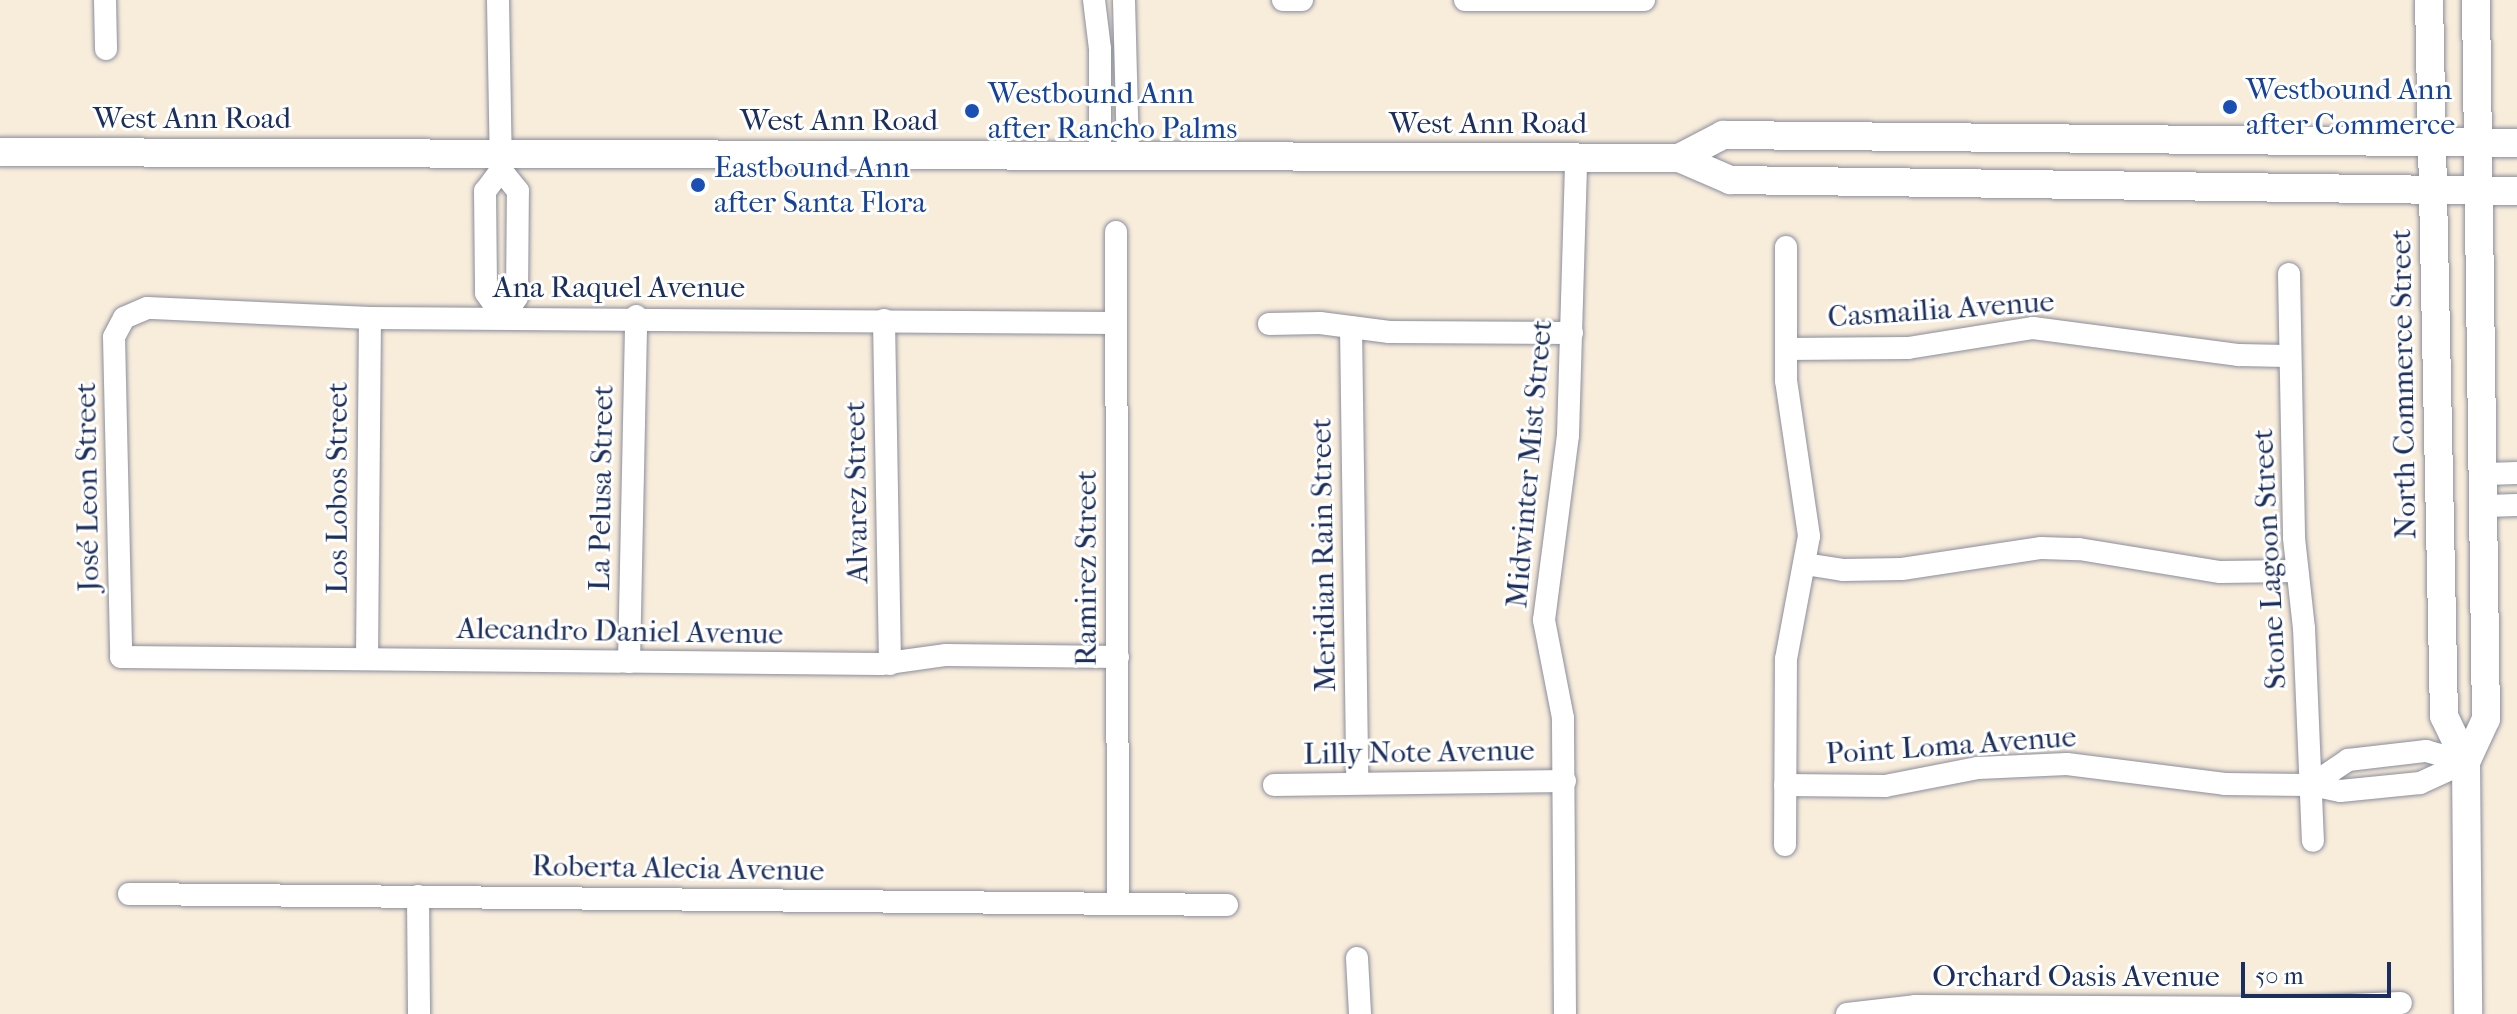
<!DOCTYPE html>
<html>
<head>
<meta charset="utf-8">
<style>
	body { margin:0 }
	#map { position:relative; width:2517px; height:1014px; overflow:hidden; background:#f8ecdb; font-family:"IM FELL French Canon",serif }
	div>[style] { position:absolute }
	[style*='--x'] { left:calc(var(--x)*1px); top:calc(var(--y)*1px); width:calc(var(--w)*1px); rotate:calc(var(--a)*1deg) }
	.roads { filter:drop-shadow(0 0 2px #8a8e9c) drop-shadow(0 0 2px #8a8e9c) }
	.minor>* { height:22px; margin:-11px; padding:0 11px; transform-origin:11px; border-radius:11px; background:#fff }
	.major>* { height:28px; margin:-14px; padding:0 14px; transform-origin:14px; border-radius:14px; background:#fff }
	.dots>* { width:22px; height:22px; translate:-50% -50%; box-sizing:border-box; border:4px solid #fff; border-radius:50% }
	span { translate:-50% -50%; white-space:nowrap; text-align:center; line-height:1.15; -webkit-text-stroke:6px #fff; paint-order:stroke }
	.transit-label { font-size:30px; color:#164399 }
	.left { translate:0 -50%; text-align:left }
	.street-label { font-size:30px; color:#1b2f5e }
	.scale { position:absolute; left:2241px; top:962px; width:150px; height:36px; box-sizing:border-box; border:4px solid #1b2f5e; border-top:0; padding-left:10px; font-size:24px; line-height:28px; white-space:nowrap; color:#1b2f5e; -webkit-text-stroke:6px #fff; paint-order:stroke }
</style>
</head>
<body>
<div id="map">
	<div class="roads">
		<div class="minor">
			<i style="--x:105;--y:0;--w:49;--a:88.8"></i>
			<i style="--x:498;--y:0;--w:170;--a:89"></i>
			<i style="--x:501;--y:170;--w:26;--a:127"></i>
			<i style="--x:485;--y:191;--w:102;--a:89.4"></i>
			<i style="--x:486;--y:293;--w:29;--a:55"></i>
			<i style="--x:503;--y:317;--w:24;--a:-55"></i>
			<i style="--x:517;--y:297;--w:106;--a:-89.5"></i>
			<i style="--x:518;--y:191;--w:27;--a:-129"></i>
			<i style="--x:1094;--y:0;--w:49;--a:83"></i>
			<i style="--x:1100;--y:49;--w:107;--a:90"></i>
			<i style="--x:1124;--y:0;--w:156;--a:88.5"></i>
			<i style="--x:1283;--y:0;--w:19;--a:0"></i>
			<i style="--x:1465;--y:0;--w:179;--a:0"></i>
			<i style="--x:1116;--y:232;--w:672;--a:89.83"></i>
			<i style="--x:2289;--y:274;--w:264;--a:88.9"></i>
			<i style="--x:2294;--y:538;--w:91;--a:83.7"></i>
			<i style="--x:2304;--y:628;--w:213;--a:87.6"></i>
			<i style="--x:884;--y:320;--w:344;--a:89"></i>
			<i style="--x:1116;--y:323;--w:746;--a:-179.62"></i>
			<i style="--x:370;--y:318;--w:223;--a:-177.4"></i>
			<i style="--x:147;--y:308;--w:25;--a:157"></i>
			<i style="--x:124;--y:318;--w:21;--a:118"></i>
			<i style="--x:114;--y:337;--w:320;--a:88.7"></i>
			<i style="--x:121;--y:657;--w:760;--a:0.53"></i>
			<i style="--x:881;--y:664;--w:66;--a:-7.9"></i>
			<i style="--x:946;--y:655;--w:172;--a:0.7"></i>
			<i style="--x:1269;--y:324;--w:51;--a:-1.1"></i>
			<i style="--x:1320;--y:323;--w:70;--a:7.4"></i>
			<i style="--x:1389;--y:332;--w:183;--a:0.3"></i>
			<i style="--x:1351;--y:327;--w:455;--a:89.2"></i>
			<i style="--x:1786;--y:349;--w:122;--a:-0.5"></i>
			<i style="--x:1908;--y:348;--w:127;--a:-9.1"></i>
			<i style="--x:2033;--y:328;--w:208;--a:7.5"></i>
			<i style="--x:2239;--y:355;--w:51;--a:1.1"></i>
			<i style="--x:2486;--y:474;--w:31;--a:-2"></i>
			<i style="--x:2486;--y:506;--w:31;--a:-2"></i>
			<i style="--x:1805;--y:564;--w:38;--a:9"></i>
			<i style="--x:1843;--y:570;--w:59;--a:-1"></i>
			<i style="--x:1902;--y:569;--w:141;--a:-8.6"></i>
			<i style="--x:2041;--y:548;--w:38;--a:2"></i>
			<i style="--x:2079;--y:549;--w:143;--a:9.3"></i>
			<i style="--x:2220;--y:572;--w:75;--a:-0.8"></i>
			<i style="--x:367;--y:659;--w:341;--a:-89.5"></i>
			<i style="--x:629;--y:662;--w:346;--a:-88.8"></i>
			<i style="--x:2426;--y:751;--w:41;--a:15.4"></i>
			<i style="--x:2466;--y:762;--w:51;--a:155.5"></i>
			<i style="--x:2420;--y:783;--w:80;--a:174.3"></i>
			<i style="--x:2340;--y:791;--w:30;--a:-168"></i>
			<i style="--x:2311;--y:785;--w:45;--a:-34"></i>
			<i style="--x:2348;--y:760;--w:79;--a:-6.6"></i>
			<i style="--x:1274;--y:785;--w:291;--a:-0.8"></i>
			<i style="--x:1785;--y:785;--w:100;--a:0.6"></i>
			<i style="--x:1885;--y:786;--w:95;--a:-11"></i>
			<i style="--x:1978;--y:768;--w:89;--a:-2.6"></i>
			<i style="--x:2067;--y:764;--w:159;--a:7.2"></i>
			<i style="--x:2225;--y:784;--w:86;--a:0.7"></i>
			<i style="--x:1785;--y:845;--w:186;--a:-89.7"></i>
			<i style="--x:1786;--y:659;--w:125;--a:-79.4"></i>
			<i style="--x:1809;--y:536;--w:157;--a:-98.4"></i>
			<i style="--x:1786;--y:381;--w:134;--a:-90"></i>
			<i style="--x:129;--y:894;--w:1098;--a:0.57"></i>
			<i style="--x:418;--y:896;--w:118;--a:89.5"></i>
			<i style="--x:1357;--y:958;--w:56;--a:86.9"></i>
			<i style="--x:1565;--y:1014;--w:296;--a:-90.4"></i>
			<i style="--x:1563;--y:718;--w:100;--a:-101"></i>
			<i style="--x:1544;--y:620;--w:187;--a:-82.6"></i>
			<i style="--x:1568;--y:435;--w:277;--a:-88.3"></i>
			<i style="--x:1847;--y:1014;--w:68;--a:-6.7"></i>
			<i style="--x:1915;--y:1006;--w:362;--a:0.3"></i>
			<i style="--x:2277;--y:1008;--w:124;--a:-2.3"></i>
		</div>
		<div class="major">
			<i style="--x:2429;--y:0;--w:716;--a:88.8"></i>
			<i style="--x:2444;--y:716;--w:51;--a:64.4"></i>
			<i style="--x:2466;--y:762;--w:252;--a:89.5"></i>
			<i style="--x:0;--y:152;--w:1679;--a:0.2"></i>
			<i style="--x:1679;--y:158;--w:56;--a:23.3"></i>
			<i style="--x:1730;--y:180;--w:787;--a:0.8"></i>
			<i style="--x:1679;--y:158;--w:50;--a:-27.6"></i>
			<i style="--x:1723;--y:135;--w:794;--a:0.58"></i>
			<i style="--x:2466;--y:762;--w:47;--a:-65.1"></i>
			<i style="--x:2486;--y:719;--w:719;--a:-90.8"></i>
		</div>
	</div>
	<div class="dots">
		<i style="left:2230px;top:107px;background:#1a4fb4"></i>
		<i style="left:972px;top:111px;background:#1a4fb4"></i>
		<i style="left:698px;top:185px;background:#1a4fb4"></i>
	</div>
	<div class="transit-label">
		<span class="left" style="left:2246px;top:107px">Westbound Ann<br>after Commerce</span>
		<span class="left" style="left:988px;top:111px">Westbound Ann<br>after Rancho Palms</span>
		<span class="left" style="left:714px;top:185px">Eastbound Ann<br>after Santa Flora</span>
	</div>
	<div class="street-label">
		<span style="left:192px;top:119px">West Ann Road</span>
		<span style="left:839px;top:121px">West Ann Road</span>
		<span style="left:1488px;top:124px">West Ann Road</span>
		<span style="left:619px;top:288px">Ana Raquel Avenue</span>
		<span style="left:1941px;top:310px;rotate:-4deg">Casmailia Avenue</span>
		<span style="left:2404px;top:384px;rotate:-91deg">North Commerce Street</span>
		<span style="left:1530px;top:464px;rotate:-85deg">Midwinter Mist Street</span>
		<span style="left:88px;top:487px;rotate:-91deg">José Leon Street</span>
		<span style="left:338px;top:488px;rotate:-90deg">Los Lobos Street</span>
		<span style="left:602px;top:488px;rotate:-89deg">La Pelusa Street</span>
		<span style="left:857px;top:492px;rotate:-91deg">Alvarez Street</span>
		<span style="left:1324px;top:555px;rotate:-91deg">Meridian Rain Street</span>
		<span style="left:2270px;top:559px;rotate:-93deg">Stone Lagoon Street</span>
		<span style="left:1087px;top:568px;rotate:-90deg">Ramirez Street</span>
		<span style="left:620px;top:632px;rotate:1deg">Alecandro Daniel Avenue</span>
		<span style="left:1951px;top:746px;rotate:-4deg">Point Loma Avenue</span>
		<span style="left:1419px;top:753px;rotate:-1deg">Lilly Note Avenue</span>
		<span style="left:678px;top:869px;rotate:1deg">Roberta Alecia Avenue</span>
		<span style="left:2076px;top:977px">Orchard Oasis Avenue</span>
	</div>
	<div class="scale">50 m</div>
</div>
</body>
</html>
